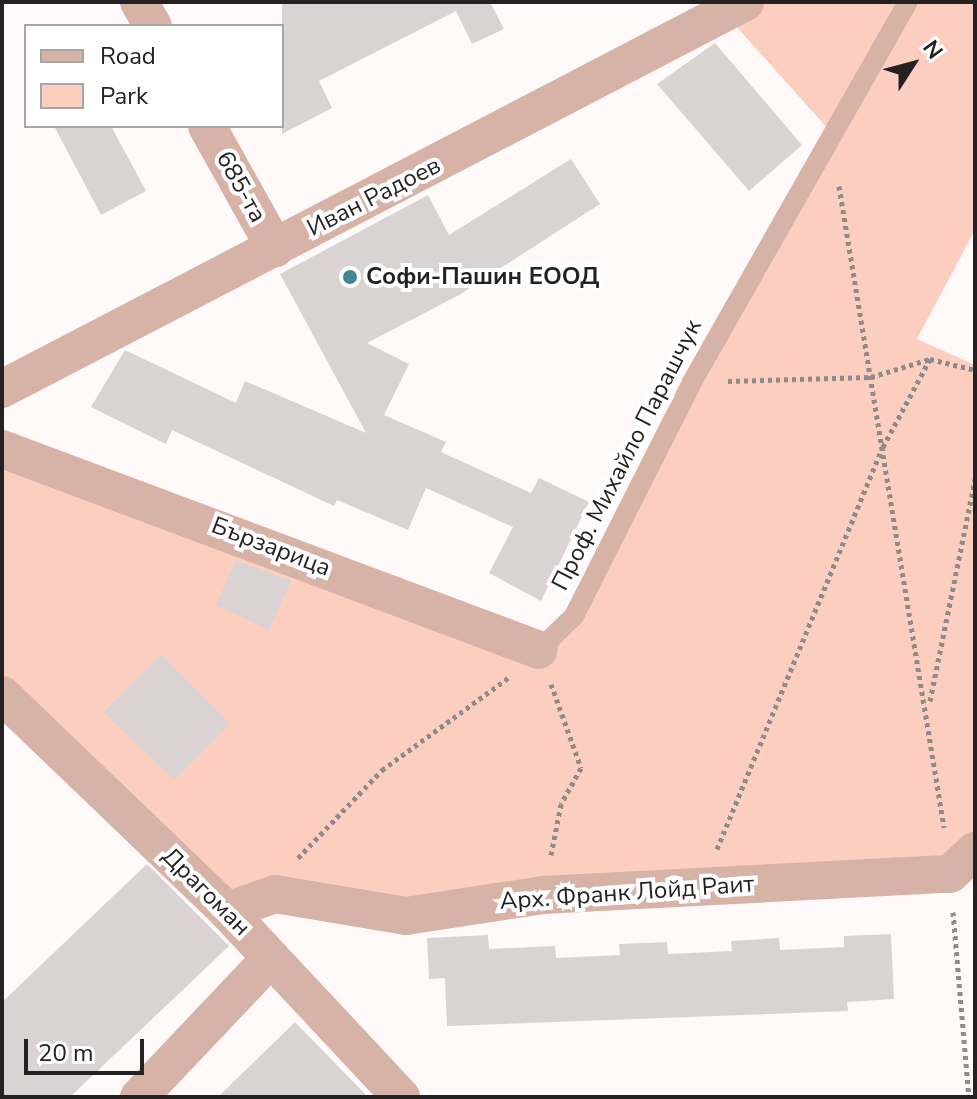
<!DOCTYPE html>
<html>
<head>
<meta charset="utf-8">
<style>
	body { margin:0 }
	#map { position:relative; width:977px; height:1099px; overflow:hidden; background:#fffaf9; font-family:"Nunito Sans",sans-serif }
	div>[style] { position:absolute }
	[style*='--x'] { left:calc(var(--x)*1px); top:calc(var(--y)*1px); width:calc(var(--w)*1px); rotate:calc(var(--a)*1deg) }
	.green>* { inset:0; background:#fbcec0 }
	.building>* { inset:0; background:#d9d4d3 }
	.path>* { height:5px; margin-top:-2.5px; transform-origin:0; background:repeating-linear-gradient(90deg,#8e8b8a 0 4px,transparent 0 8px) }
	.service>* { height:20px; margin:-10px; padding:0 10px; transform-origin:10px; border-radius:10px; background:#d7b2a6 }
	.minor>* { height:38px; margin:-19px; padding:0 19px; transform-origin:19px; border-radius:19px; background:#d7b2a6 }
	.dots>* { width:22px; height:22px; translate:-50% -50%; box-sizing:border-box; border:4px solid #fff; border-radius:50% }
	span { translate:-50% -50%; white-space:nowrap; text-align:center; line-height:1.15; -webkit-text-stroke:8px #fff; paint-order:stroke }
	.street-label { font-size:24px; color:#232121 }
	.poi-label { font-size:24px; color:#232121; font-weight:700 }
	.left { translate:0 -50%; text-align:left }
	.frame { position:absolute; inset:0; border:4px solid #232121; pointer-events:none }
	.legend { position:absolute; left:24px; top:24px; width:260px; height:104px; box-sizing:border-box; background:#fff; border:2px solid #a7a6a6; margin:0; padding:10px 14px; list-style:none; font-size:24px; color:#232121 }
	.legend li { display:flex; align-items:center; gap:16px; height:40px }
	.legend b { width:40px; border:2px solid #a7a6a6 }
	.north { position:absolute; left:873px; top:24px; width:80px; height:80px; -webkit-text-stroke:6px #fff; paint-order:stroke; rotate:54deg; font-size:22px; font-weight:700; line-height:32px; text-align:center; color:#232121 }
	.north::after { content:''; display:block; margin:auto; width:28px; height:36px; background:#232121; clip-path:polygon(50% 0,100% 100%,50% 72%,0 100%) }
	.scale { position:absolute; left:24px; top:1039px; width:120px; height:36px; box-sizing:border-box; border:4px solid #232121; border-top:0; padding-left:10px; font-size:24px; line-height:28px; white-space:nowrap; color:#232121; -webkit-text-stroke:6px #fff; paint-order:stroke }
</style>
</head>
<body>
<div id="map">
	<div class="green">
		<i style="clip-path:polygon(745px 2px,975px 2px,975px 230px,917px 339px,975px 365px,975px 851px,950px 874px,227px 911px,2px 695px,2px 449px,539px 650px,574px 616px,829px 130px,726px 15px)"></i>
	</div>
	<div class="building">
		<i style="clip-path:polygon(282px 2px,490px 2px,504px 29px,472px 44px,456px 11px,319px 81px,332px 108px,282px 134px)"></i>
		<i style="clip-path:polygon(715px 43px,802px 145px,749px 191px,657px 84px)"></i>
		<i style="clip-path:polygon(54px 126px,111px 126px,146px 191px,101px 215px)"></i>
		<i style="clip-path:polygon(571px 159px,600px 204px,459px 295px,367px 343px,409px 364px,384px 415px,446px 442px,441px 452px,531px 493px,539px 478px,589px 502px,541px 601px,489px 573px,513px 527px,426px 488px,408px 530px,337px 500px,334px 506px,172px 430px,166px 444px,91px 407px,125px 350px,236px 403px,245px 381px,366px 433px,280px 274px,428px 195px,449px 235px)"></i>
		<i style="clip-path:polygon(236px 560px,291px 581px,269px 630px,216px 605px)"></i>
		<i style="clip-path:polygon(161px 654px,230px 723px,174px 780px,104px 712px)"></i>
		<i style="clip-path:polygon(147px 864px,229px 946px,70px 1097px,2px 1097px,2px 1002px)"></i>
		<i style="clip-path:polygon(891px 934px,894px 999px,847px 1002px,848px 1011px,447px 1026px,445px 978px,429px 979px,427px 938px,488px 935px,489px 949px,555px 946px,556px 958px,620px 955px,619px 944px,667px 942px,668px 954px,732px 951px,731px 941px,779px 938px,780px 950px,844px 947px,844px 936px)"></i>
		<i style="clip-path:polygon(295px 1022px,368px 1097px,218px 1097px)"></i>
	</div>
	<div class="path">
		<i style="--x:839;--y:186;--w:650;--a:80.7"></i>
		<i style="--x:728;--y:381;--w:143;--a:-1.6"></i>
		<i style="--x:871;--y:377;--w:62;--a:-17"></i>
		<i style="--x:930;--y:359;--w:46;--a:13.7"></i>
		<i style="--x:551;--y:684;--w:89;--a:70.3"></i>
		<i style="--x:581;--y:768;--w:41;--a:119.1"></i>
		<i style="--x:561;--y:804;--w:52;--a:101.1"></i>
		<i style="--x:930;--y:701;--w:227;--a:-78.5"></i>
		<i style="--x:717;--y:849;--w:435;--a:-67.6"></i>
		<i style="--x:883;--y:447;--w:100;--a:-61.9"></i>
		<i style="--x:298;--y:858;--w:122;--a:-46.3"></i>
		<i style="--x:382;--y:770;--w:156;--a:-36.1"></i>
		<i style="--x:953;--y:912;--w:186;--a:85.1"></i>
	</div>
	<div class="service">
		<i style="--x:539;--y:650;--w:49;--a:-44.2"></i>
		<i style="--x:574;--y:616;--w:262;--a:-63.2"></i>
		<i style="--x:692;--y:382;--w:437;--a:-60.4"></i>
	</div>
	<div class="minor">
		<i style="--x:139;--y:2;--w:28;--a:60"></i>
		<i style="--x:207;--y:126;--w:140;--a:60.9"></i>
		<i style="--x:2;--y:389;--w:838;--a:-27.51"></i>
		<i style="--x:2;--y:449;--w:573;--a:20.52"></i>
		<i style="--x:2;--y:695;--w:312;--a:43.8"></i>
		<i style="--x:227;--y:911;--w:255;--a:46.9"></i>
		<i style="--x:227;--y:911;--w:51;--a:-19.5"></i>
		<i style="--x:275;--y:894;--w:133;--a:9.5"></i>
		<i style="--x:406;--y:916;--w:139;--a:-8.7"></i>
		<i style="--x:543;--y:895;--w:408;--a:-3"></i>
		<i style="--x:950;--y:874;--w:34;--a:-43"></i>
		<i style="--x:139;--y:1097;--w:190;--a:-46.5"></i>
	</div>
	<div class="dots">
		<i style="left:350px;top:277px;background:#428793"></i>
	</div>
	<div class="street-label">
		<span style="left:241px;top:187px;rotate:61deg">685-та</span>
		<span style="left:374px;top:197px;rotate:-27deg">Иван Радоев</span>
		<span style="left:627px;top:455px;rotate:-63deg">Проф. Михайло Парашчук</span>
		<span style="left:271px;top:547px;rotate:21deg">Бързарица</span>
		<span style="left:206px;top:892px;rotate:45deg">Драгоман</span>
		<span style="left:627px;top:893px;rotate:-4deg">Арх. Франк Лойд Раит</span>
	</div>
	<div class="poi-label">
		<span class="left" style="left:366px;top:277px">Софи-Пашин ЕООД</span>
	</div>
	<div class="frame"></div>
	<ul class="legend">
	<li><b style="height:10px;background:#d7b2a6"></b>Road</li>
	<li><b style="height:22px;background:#fbcec0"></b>Park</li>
	</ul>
	<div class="north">N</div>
	<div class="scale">20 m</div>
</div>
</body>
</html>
